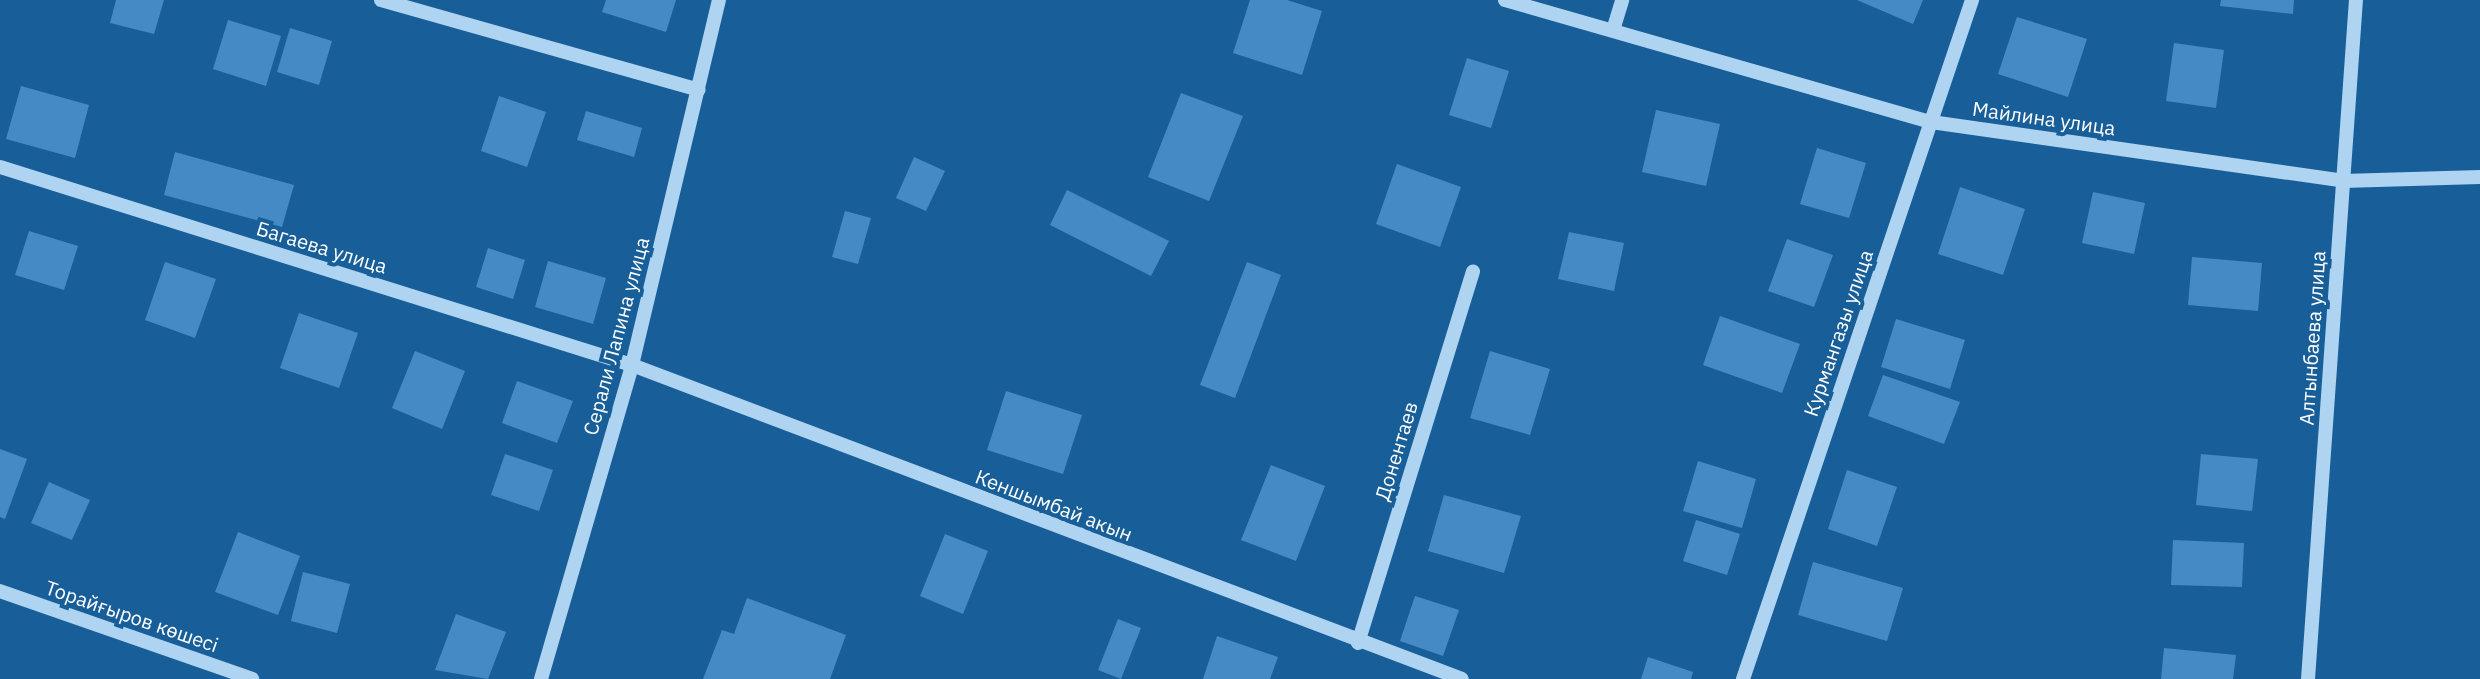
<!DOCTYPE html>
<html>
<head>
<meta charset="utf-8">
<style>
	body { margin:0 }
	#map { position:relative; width:2480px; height:679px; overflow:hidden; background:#185f9a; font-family:"IBM Plex Sans",sans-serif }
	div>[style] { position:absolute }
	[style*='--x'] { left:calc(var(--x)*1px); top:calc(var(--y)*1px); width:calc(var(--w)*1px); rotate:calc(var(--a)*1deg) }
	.building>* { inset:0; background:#458ac3 }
	.minor>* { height:14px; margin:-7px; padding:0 7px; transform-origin:7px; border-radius:7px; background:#aed4f2 }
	span { translate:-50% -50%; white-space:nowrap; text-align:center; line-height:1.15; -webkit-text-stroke:8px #185f9a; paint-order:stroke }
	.street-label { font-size:20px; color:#fff }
</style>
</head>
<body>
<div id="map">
	<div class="building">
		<i style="clip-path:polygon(116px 0,164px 0,154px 34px,110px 23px)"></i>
		<i style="clip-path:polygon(606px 0,676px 0,666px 32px,602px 12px)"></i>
		<i style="clip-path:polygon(1250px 0,1287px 0,1322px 11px,1302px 75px,1233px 53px)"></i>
		<i style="clip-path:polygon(1857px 0,1923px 0,1913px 24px)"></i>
		<i style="clip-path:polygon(2221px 0,2294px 0,2293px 14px,2220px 6px)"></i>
		<i style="clip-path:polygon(2017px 17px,2087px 39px,2068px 97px,1998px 74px)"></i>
		<i style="clip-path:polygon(228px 20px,281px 36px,266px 86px,213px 69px)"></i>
		<i style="clip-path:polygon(290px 28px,332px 41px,319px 85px,277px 72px)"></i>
		<i style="clip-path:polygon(2174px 43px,2224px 50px,2216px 108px,2166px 101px)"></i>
		<i style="clip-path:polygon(1467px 58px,1509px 71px,1491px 128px,1449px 115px)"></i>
		<i style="clip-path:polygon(21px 86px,89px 105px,75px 158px,6px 139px)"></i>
		<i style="clip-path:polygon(1181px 93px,1243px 116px,1209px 201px,1148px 177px)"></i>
		<i style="clip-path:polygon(499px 96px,546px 112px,527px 167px,481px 151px)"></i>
		<i style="clip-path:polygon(1656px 110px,1720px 124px,1706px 186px,1642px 172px)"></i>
		<i style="clip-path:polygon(586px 111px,642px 128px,634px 157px,577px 140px)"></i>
		<i style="clip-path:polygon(1817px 148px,1866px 163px,1849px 218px,1800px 204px)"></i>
		<i style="clip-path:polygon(175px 152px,294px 185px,282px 227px,164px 195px)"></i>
		<i style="clip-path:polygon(914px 157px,945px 171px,926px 211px,896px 198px)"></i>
		<i style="clip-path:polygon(1397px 164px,1461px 187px,1440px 247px,1376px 224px)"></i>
		<i style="clip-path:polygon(1960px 187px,2025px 209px,2003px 275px,1938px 254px)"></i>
		<i style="clip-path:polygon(1067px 190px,1169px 241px,1151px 276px,1050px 225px)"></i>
		<i style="clip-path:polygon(2093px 192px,2145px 203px,2134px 254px,2082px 243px)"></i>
		<i style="clip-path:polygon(845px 211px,871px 218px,858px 264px,832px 257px)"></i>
		<i style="clip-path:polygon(29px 231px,78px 246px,64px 290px,15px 275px)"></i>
		<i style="clip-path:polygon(1569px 232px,1624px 243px,1614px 291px,1558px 279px)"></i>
		<i style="clip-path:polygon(1787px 239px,1833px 255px,1814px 307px,1768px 291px)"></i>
		<i style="clip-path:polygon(488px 248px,525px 260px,513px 299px,476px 287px)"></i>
		<i style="clip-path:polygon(2192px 257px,2262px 263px,2258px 311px,2188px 305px)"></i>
		<i style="clip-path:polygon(548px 261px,606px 278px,593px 324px,535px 307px)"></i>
		<i style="clip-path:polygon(165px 262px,216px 279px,195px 338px,145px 320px)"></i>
		<i style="clip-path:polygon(1247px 262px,1281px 275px,1235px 398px,1200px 385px)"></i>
		<i style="clip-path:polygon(299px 313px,358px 333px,339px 388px,280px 368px)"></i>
		<i style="clip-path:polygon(1720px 316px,1800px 344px,1782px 393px,1703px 365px)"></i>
		<i style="clip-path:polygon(1896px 319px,1965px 340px,1950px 389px,1881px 367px)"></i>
		<i style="clip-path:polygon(415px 351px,465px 371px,442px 429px,392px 408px)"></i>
		<i style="clip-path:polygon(1490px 351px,1550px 369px,1530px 435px,1470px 418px)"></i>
		<i style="clip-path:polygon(1883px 375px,1960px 402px,1944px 444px,1868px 416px)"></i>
		<i style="clip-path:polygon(517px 381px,573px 401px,557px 443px,502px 423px)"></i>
		<i style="clip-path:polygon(1006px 391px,1082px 415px,1063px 474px,987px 450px)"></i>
		<i style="clip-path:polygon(0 449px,27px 459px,5px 519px,0 517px)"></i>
		<i style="clip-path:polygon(505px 454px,553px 470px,539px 511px,491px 495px)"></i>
		<i style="clip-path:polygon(2201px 454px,2258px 459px,2252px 511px,2196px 505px)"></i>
		<i style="clip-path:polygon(1698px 461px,1756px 479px,1742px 528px,1683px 511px)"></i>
		<i style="clip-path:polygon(1271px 465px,1325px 486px,1296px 561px,1241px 540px)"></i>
		<i style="clip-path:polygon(1847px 470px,1897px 487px,1877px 546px,1828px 529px)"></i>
		<i style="clip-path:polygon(49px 482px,90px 500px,72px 540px,31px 523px)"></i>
		<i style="clip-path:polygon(1444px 495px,1521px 516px,1504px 573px,1428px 551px)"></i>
		<i style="clip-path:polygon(1696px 520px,1740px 534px,1727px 575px,1683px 561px)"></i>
		<i style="clip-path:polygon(238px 532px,300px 556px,278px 615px,215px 592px)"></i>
		<i style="clip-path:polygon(945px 534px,988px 551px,963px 614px,920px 596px)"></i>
		<i style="clip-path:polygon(2173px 540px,2244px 543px,2242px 587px,2171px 585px)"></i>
		<i style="clip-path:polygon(1813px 562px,1903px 588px,1887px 641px,1798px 615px)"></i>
		<i style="clip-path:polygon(303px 572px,350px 584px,337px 633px,291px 621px)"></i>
		<i style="clip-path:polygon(1415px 596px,1459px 610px,1443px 656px,1400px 641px)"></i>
		<i style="clip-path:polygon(747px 598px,846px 635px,830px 679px,703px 679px,722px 630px,734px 634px)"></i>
		<i style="clip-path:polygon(456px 614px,506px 632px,488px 679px,435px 670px)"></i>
		<i style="clip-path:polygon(1118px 619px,1141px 628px,1121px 679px,1098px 670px)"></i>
		<i style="clip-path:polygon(1217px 636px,1278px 657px,1270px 679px,1203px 679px)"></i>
		<i style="clip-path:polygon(2164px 648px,2236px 655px,2233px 679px,2161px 679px)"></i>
		<i style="clip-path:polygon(1648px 657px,1693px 672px,1691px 679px,1641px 679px)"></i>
	</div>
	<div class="minor">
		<i style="--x:381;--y:0;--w:330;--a:15.8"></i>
		<i style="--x:1505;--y:0;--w:443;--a:16"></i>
		<i style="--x:1931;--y:122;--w:416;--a:8.1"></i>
		<i style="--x:2343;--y:181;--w:137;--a:-1.7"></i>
		<i style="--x:1614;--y:27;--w:28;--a:-73"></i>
		<i style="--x:0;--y:167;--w:662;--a:17.4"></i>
		<i style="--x:632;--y:365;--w:887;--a:20.72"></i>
		<i style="--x:0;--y:591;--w:267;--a:19.2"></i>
		<i style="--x:1358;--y:643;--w:389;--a:-72.8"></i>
		<i style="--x:541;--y:679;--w:327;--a:-73.8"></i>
		<i style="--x:632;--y:365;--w:375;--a:-76.6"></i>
		<i style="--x:1743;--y:679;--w:717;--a:-71.36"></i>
		<i style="--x:2308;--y:679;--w:681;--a:-85.96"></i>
	</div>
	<div class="street-label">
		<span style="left:2044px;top:118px;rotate:8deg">Майлина улица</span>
		<span style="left:322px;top:247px;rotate:17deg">Багаева улица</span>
		<span style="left:1838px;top:333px;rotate:-71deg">Курмангазы улица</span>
		<span style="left:616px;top:336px;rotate:-75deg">Серали Лапина улица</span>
		<span style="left:2312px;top:338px;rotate:-86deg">Алтынбаева улица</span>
		<span style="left:1396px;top:451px;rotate:-73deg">Донентаев</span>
		<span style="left:1054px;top:505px;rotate:21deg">Кеншымбай акын</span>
		<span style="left:132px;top:616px;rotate:19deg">Торайғыров көшесі</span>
	</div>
</div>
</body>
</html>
